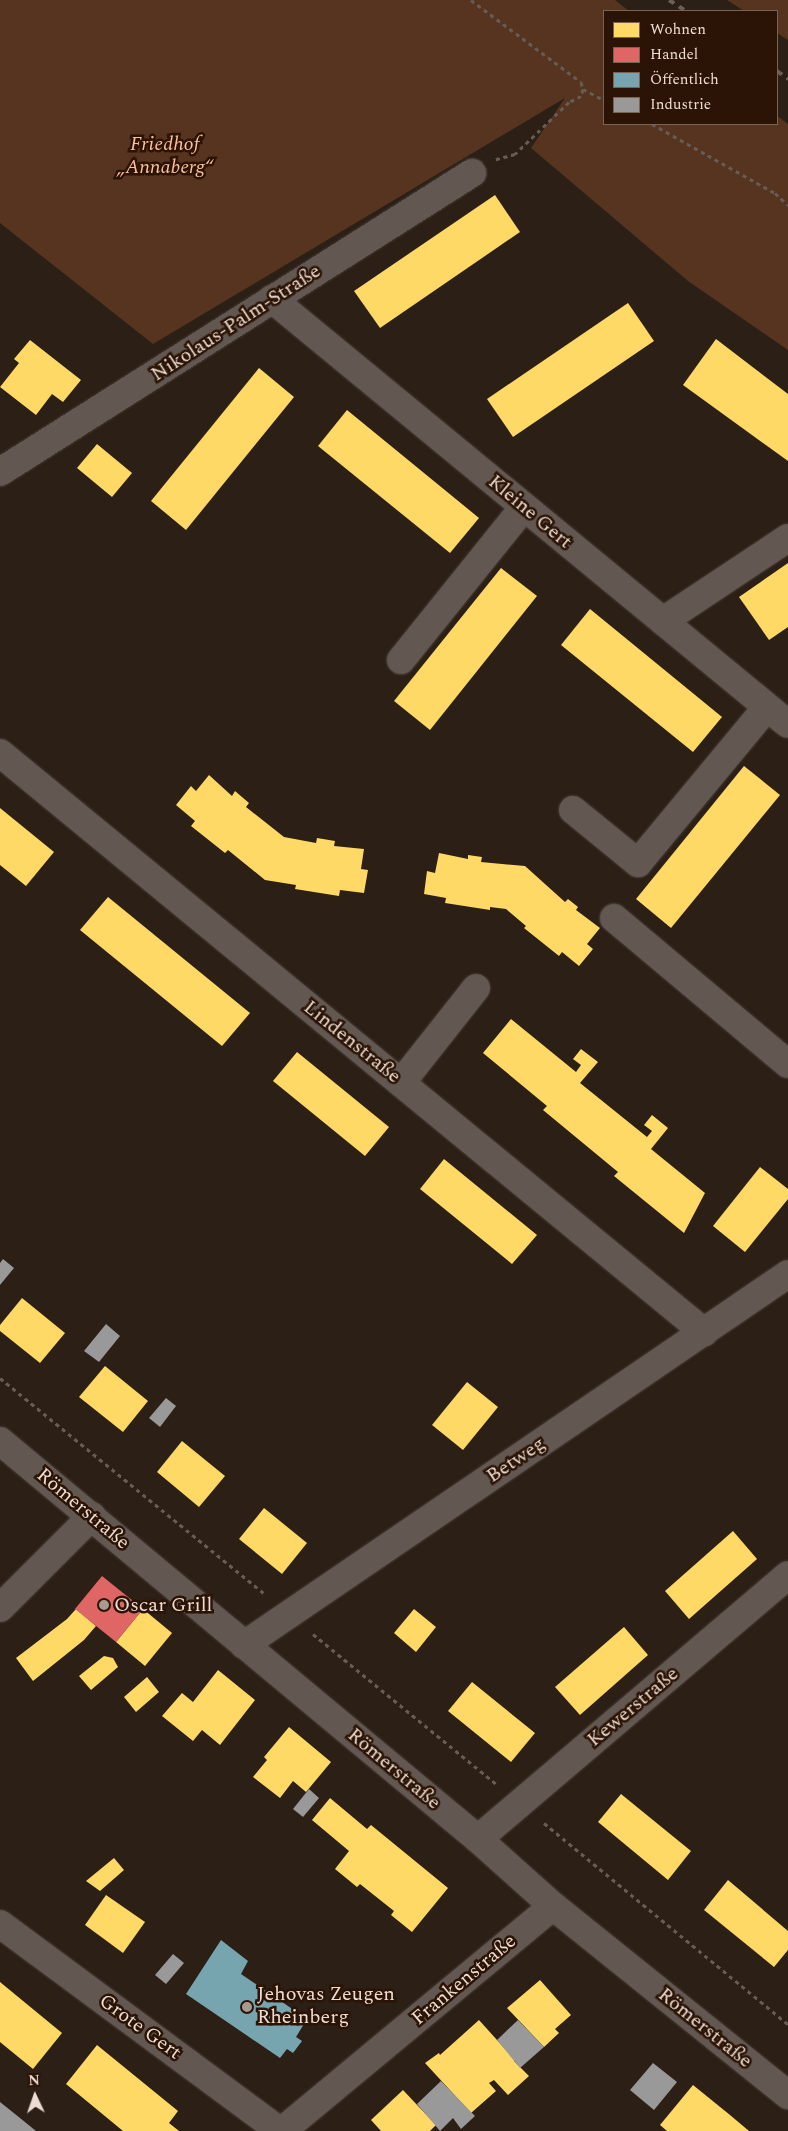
<!DOCTYPE html>
<html>
<head>
<meta charset="utf-8">
<style>
	body { margin:0 }
	#map { position:relative; width:788px; height:2131px; overflow:hidden; background:#2c1f16; font-family:Spectral,serif }
	div>[style] { position:absolute }
	[style*='--x'] { left:calc(var(--x)*1px); top:calc(var(--y)*1px); width:calc(var(--w)*1px); rotate:calc(var(--a)*1deg) }
	.green>* { inset:0; background:#56341f }
	.homes>* { inset:0; background:#ffd966 }
	.shops>* { inset:0; background:#e06666 }
	.public>* { inset:0; background:#76a5af }
	.industry>* { inset:0; background:#999 }
	.path>* { height:3px; margin-top:-1.5px; transform-origin:0; background:repeating-linear-gradient(90deg,#675d57 0 4px,transparent 0 8px) }
	.roads { filter:drop-shadow(0 0 1px #473c36) drop-shadow(0 0 1px #473c36) }
	.minor>* { height:28px; margin:-14px; padding:0 14px; transform-origin:14px; border-radius:14px; background:#625751 }
	.rail>* { height:4px; margin-top:-2px; transform-origin:0; background:repeating-linear-gradient(90deg,#685f57 0 6px,transparent 0 12px) }
	.dots>* { width:14px; height:14px; translate:-50% -50%; box-sizing:border-box; border:2px solid #2b1305; border-radius:50% }
	span { translate:-50% -50%; white-space:nowrap; text-align:center; line-height:1.15; -webkit-text-stroke:5px #2b1305; paint-order:stroke }
	.park-label { font-size:20px; color:#ffbf9a; font-style:italic }
	.street-label { font-size:20px; color:#eddcd2 }
	.poi-label { font-size:20px; color:#eddcd2 }
	.left { translate:0 -50%; text-align:left }
	.legend { position:absolute; left:603px; top:10px; width:175px; height:115px; box-sizing:border-box; background:#2b1305; border:1px solid #796357; margin:0; padding:6px 9px; list-style:none; font-size:15px; color:#eddcd2 }
	.legend li { display:flex; align-items:center; gap:10px; height:25px }
	.legend b { width:25px; border:1px solid #796357 }
	.north { position:absolute; left:10px; top:2071px; width:50px; height:50px; -webkit-text-stroke:4px #2b1305; paint-order:stroke; rotate:357deg; font-size:14px; font-weight:700; line-height:20px; text-align:center; color:#eddcd2 }
	.north::after { content:''; display:block; margin:auto; width:18px; height:22px; background:#eddcd2; clip-path:polygon(50% 0,100% 100%,50% 72%,0 100%) }
</style>
</head>
<body>
<div id="map">
	<div class="green">
		<i style="clip-path:polygon(0 0,615px 0,629px 11px,604px 11px,604px 124px,777px 124px,777px 116px,788px 124px,788px 350px,688px 281px,531px 148px,565px 98px,153px 344px,0 223px)"></i>
		<i style="clip-path:polygon(727px 0,788px 0,788px 40px,777px 33px,777px 11px,744px 11px)"></i>
	</div>
	<div class="homes">
		<i style="clip-path:polygon(495px 195px,520px 232px,380px 328px,354px 291px)"></i>
		<i style="clip-path:polygon(628px 303px,654px 341px,513px 437px,487px 399px)"></i>
		<i style="clip-path:polygon(716px 339px,788px 394px,788px 461px,683px 385px)"></i>
		<i style="clip-path:polygon(30px 340px,81px 380px,63px 402px,52px 394px,36px 415px,0 387px,19px 363px,14px 359px)"></i>
		<i style="clip-path:polygon(259px 368px,294px 397px,186px 530px,151px 501px)"></i>
		<i style="clip-path:polygon(347px 410px,479px 518px,450px 553px,318px 446px)"></i>
		<i style="clip-path:polygon(97px 444px,132px 473px,112px 497px,77px 468px)"></i>
		<i style="clip-path:polygon(788px 563px,788px 627px,769px 640px,739px 597px)"></i>
		<i style="clip-path:polygon(501px 568px,537px 596px,430px 730px,394px 701px)"></i>
		<i style="clip-path:polygon(590px 609px,722px 717px,693px 752px,561px 645px)"></i>
		<i style="clip-path:polygon(744px 766px,780px 795px,671px 928px,636px 899px)"></i>
		<i style="clip-path:polygon(209px 775px,232px 796px,235px 791px,249px 803px,246px 807px,284px 837px,316px 843px,317px 838px,335px 841px,334px 846px,364px 849px,361px 869px,368px 870px,364px 893px,340px 890px,339px 896px,295px 889px,296px 885px,265px 880px,228px 850px,225px 853px,191px 826px,195px 821px,176px 805px,191px 786px,196px 791px)"></i>
		<i style="clip-path:polygon(0 808px,54px 852px,26px 886px,0 865px)"></i>
		<i style="clip-path:polygon(439px 853px,468px 859px,468px 855px,482px 857px,481px 862px,525px 866px,565px 902px,568px 899px,578px 907px,576px 910px,600px 928px,587px 944px,593px 949px,579px 966px,562px 952px,559px 956px,524px 928px,526px 926px,506px 909px,490px 907px,490px 910px,445px 903px,446px 898px,424px 894px,427px 871px,435px 873px)"></i>
		<i style="clip-path:polygon(108px 897px,250px 1013px,222px 1046px,80px 930px)"></i>
		<i style="clip-path:polygon(511px 1019px,576px 1072px,581px 1065px,573px 1059px,581px 1049px,598px 1062px,580px 1083px,647px 1137px,652px 1131px,644px 1125px,652px 1115px,668px 1128px,651px 1149px,705px 1193px,684px 1233px,614px 1176px,618px 1172px,543px 1110px,547px 1106px,483px 1053px)"></i>
		<i style="clip-path:polygon(297px 1052px,389px 1127px,365px 1156px,273px 1081px)"></i>
		<i style="clip-path:polygon(444px 1159px,537px 1235px,512px 1264px,420px 1189px)"></i>
		<i style="clip-path:polygon(760px 1167px,788px 1189px,788px 1199px,745px 1252px,713px 1226px)"></i>
		<i style="clip-path:polygon(22px 1298px,65px 1333px,40px 1363px,0 1331px,0 1325px)"></i>
		<i style="clip-path:polygon(105px 1366px,148px 1401px,123px 1432px,79px 1397px)"></i>
		<i style="clip-path:polygon(467px 1382px,498px 1407px,463px 1450px,432px 1425px)"></i>
		<i style="clip-path:polygon(182px 1441px,225px 1476px,199px 1507px,157px 1472px)"></i>
		<i style="clip-path:polygon(264px 1508px,307px 1543px,282px 1574px,239px 1539px)"></i>
		<i style="clip-path:polygon(733px 1531px,757px 1559px,689px 1619px,665px 1591px)"></i>
		<i style="clip-path:polygon(76px 1609px,96px 1626px,84px 1640px,33px 1681px,16px 1658px,67px 1619px)"></i>
		<i style="clip-path:polygon(143px 1609px,172px 1633px,145px 1666px,116px 1642px)"></i>
		<i style="clip-path:polygon(414px 1609px,436px 1627px,416px 1652px,394px 1633px)"></i>
		<i style="clip-path:polygon(624px 1627px,648px 1655px,580px 1715px,555px 1687px)"></i>
		<i style="clip-path:polygon(104px 1656px,113px 1658px,118px 1667px,91px 1690px,79px 1676px)"></i>
		<i style="clip-path:polygon(218px 1670px,255px 1700px,220px 1745px,202px 1730px,193px 1741px,162px 1716px,182px 1693px,193px 1702px)"></i>
		<i style="clip-path:polygon(147px 1677px,159px 1692px,136px 1712px,124px 1697px)"></i>
		<i style="clip-path:polygon(472px 1682px,535px 1733px,511px 1762px,448px 1711px)"></i>
		<i style="clip-path:polygon(289px 1727px,331px 1762px,306px 1792px,293px 1781px,280px 1798px,253px 1777px,267px 1760px,264px 1757px)"></i>
		<i style="clip-path:polygon(621px 1794px,691px 1851px,668px 1880px,598px 1822px)"></i>
		<i style="clip-path:polygon(330px 1798px,367px 1829px,371px 1825px,448px 1888px,412px 1932px,391px 1915px,394px 1911px,360px 1884px,357px 1887px,335px 1869px,349px 1851px,312px 1820px)"></i>
		<i style="clip-path:polygon(114px 1858px,124px 1870px,100px 1891px,86px 1881px)"></i>
		<i style="clip-path:polygon(728px 1880px,788px 1931px,788px 1950px,774px 1967px,704px 1910px)"></i>
		<i style="clip-path:polygon(106px 1895px,145px 1922px,123px 1953px,85px 1925px)"></i>
		<i style="clip-path:polygon(540px 1980px,571px 2015px,555px 2029px,559px 2033px,544px 2047px,507px 2008px)"></i>
		<i style="clip-path:polygon(0 1982px,62px 2033px,33px 2069px,0 2042px)"></i>
		<i style="clip-path:polygon(479px 2020px,515px 2060px,514px 2061px,529px 2076px,508px 2095px,494px 2080px,489px 2083px,496px 2091px,471px 2113px,425px 2063px,439px 2053px,440px 2055px)"></i>
		<i style="clip-path:polygon(97px 2045px,178px 2111px,169px 2123px,179px 2131px,123px 2131px,66px 2084px)"></i>
		<i style="clip-path:polygon(693px 2085px,730px 2115px,749px 2131px,667px 2131px,660px 2125px)"></i>
		<i style="clip-path:polygon(403px 2090px,436px 2125px,430px 2131px,381px 2131px,371px 2120px)"></i>
	</div>
	<div class="shops">
		<i style="clip-path:polygon(102px 1576px,143px 1609px,116px 1642px,75px 1609px)"></i>
	</div>
	<div class="public">
		<i style="clip-path:polygon(221px 1940px,248px 1961px,241px 1974px,307px 2019px,296px 2037px,302px 2041px,293px 2053px,287px 2049px,280px 2058px,186px 1994px)"></i>
	</div>
	<div class="industry">
		<i style="clip-path:polygon(3px 1259px,14px 1268px,0 1285px,0 1263px)"></i>
		<i style="clip-path:polygon(106px 1324px,120px 1336px,99px 1362px,84px 1351px)"></i>
		<i style="clip-path:polygon(166px 1398px,176px 1406px,160px 1427px,149px 1418px)"></i>
		<i style="clip-path:polygon(309px 1789px,319px 1798px,303px 1817px,293px 1809px)"></i>
		<i style="clip-path:polygon(173px 1954px,184px 1963px,166px 1984px,155px 1975px)"></i>
		<i style="clip-path:polygon(518px 2020px,544px 2047px,520px 2068px,497px 2040px)"></i>
		<i style="clip-path:polygon(653px 2063px,677px 2082px,654px 2110px,630px 2090px)"></i>
		<i style="clip-path:polygon(441px 2081px,475px 2116px,461px 2129px,453px 2118px,440px 2131px,417px 2104px)"></i>
		<i style="clip-path:polygon(0 2102px,20px 2118px,36px 2131px,0 2131px)"></i>
	</div>
	<div class="path">
		<i style="--x:471;--y:0;--w:137;--a:36.7"></i>
		<i style="--x:581;--y:82;--w:7;--a:74"></i>
		<i style="--x:583;--y:89;--w:7;--a:106"></i>
		<i style="--x:581;--y:96;--w:13;--a:153"></i>
		<i style="--x:569;--y:102;--w:75;--a:136.1"></i>
		<i style="--x:515;--y:154;--w:20;--a:165"></i>
		<i style="--x:583;--y:89;--w:24;--a:28"></i>
		<i style="--x:652;--y:124;--w:141;--a:29.3"></i>
		<i style="--x:775;--y:193;--w:18;--a:43"></i>
		<i style="--x:0;--y:1378;--w:343;--a:39.2"></i>
		<i style="--x:313;--y:1634;--w:237;--a:39.3"></i>
		<i style="--x:544;--y:1823;--w:316;--a:39.5"></i>
	</div>
	<div class="roads">
		<div class="minor">
			<i style="--x:272;--y:299;--w:668;--a:39.48"></i>
			<i style="--x:0;--y:472;--w:559;--a:-32.35"></i>
			<i style="--x:663;--y:621;--w:150;--a:-33.6"></i>
			<i style="--x:401;--y:660;--w:196;--a:-51.2"></i>
			<i style="--x:0;--y:753;--w:912;--a:39.44"></i>
			<i style="--x:573;--y:810;--w:84;--a:39.2"></i>
			<i style="--x:638;--y:863;--w:202;--a:-50.4"></i>
			<i style="--x:614;--y:918;--w:227;--a:40"></i>
			<i style="--x:401;--y:1083;--w:121;--a:-51.7"></i>
			<i style="--x:0;--y:1441;--w:622;--a:39.78"></i>
			<i style="--x:478;--y:1839;--w:101;--a:41.8"></i>
			<i style="--x:553;--y:1906;--w:302;--a:38.8"></i>
			<i style="--x:0;--y:1608;--w:130;--a:-45"></i>
			<i style="--x:244;--y:1645;--w:658;--a:-34.29"></i>
			<i style="--x:478;--y:1839;--w:407;--a:-40.4"></i>
			<i style="--x:0;--y:1924;--w:348;--a:36.5"></i>
			<i style="--x:282;--y:2131;--w:352;--a:-39.7"></i>
		</div>
	</div>
	<div class="rail">
		<i style="--x:669;--y:0;--w:20;--a:33"></i>
		<i style="--x:777;--y:71;--w:14;--a:36"></i>
	</div>
	<div class="dots">
		<i style="left:104px;top:1605px;background:#a99a90"></i>
		<i style="left:247px;top:2007px;background:#a99a90"></i>
	</div>
	<div class="park-label">
		<span style="left:165px;top:156px">Friedhof<br>„Annaberg“</span>
	</div>
	<div class="street-label">
		<span style="left:236px;top:323px;rotate:-33deg">Nikolaus-Palm-Straße</span>
		<span style="left:530px;top:512px;rotate:40deg">Kleine Gert</span>
		<span style="left:352px;top:1042px;rotate:39deg">Lindenstraße</span>
		<span style="left:516px;top:1460px;rotate:-34deg">Betweg</span>
		<span style="left:83px;top:1509px;rotate:40deg">Römerstraße</span>
		<span style="left:633px;top:1707px;rotate:-40deg">Kewerstraße</span>
		<span style="left:394px;top:1769px;rotate:40deg">Römerstraße</span>
		<span style="left:464px;top:1980px;rotate:-40deg">Frankenstraße</span>
		<span style="left:140px;top:2027px;rotate:36deg">Grote Gert</span>
		<span style="left:705px;top:2028px;rotate:39deg">Römerstraße</span>
	</div>
	<div class="poi-label">
		<span class="left" style="left:114px;top:1605px">Oscar Grill</span>
		<span class="left" style="left:257px;top:2006px">Jehovas Zeugen<br>Rheinberg</span>
	</div>
	<ul class="legend">
	<li><b style="height:14px;background:#ffd966"></b>Wohnen</li>
	<li><b style="height:14px;background:#e06666"></b>Handel</li>
	<li><b style="height:14px;background:#76a5af"></b>Öffentlich</li>
	<li><b style="height:14px;background:#999"></b>Industrie</li>
	</ul>
	<div class="north">N</div>
</div>
</body>
</html>
